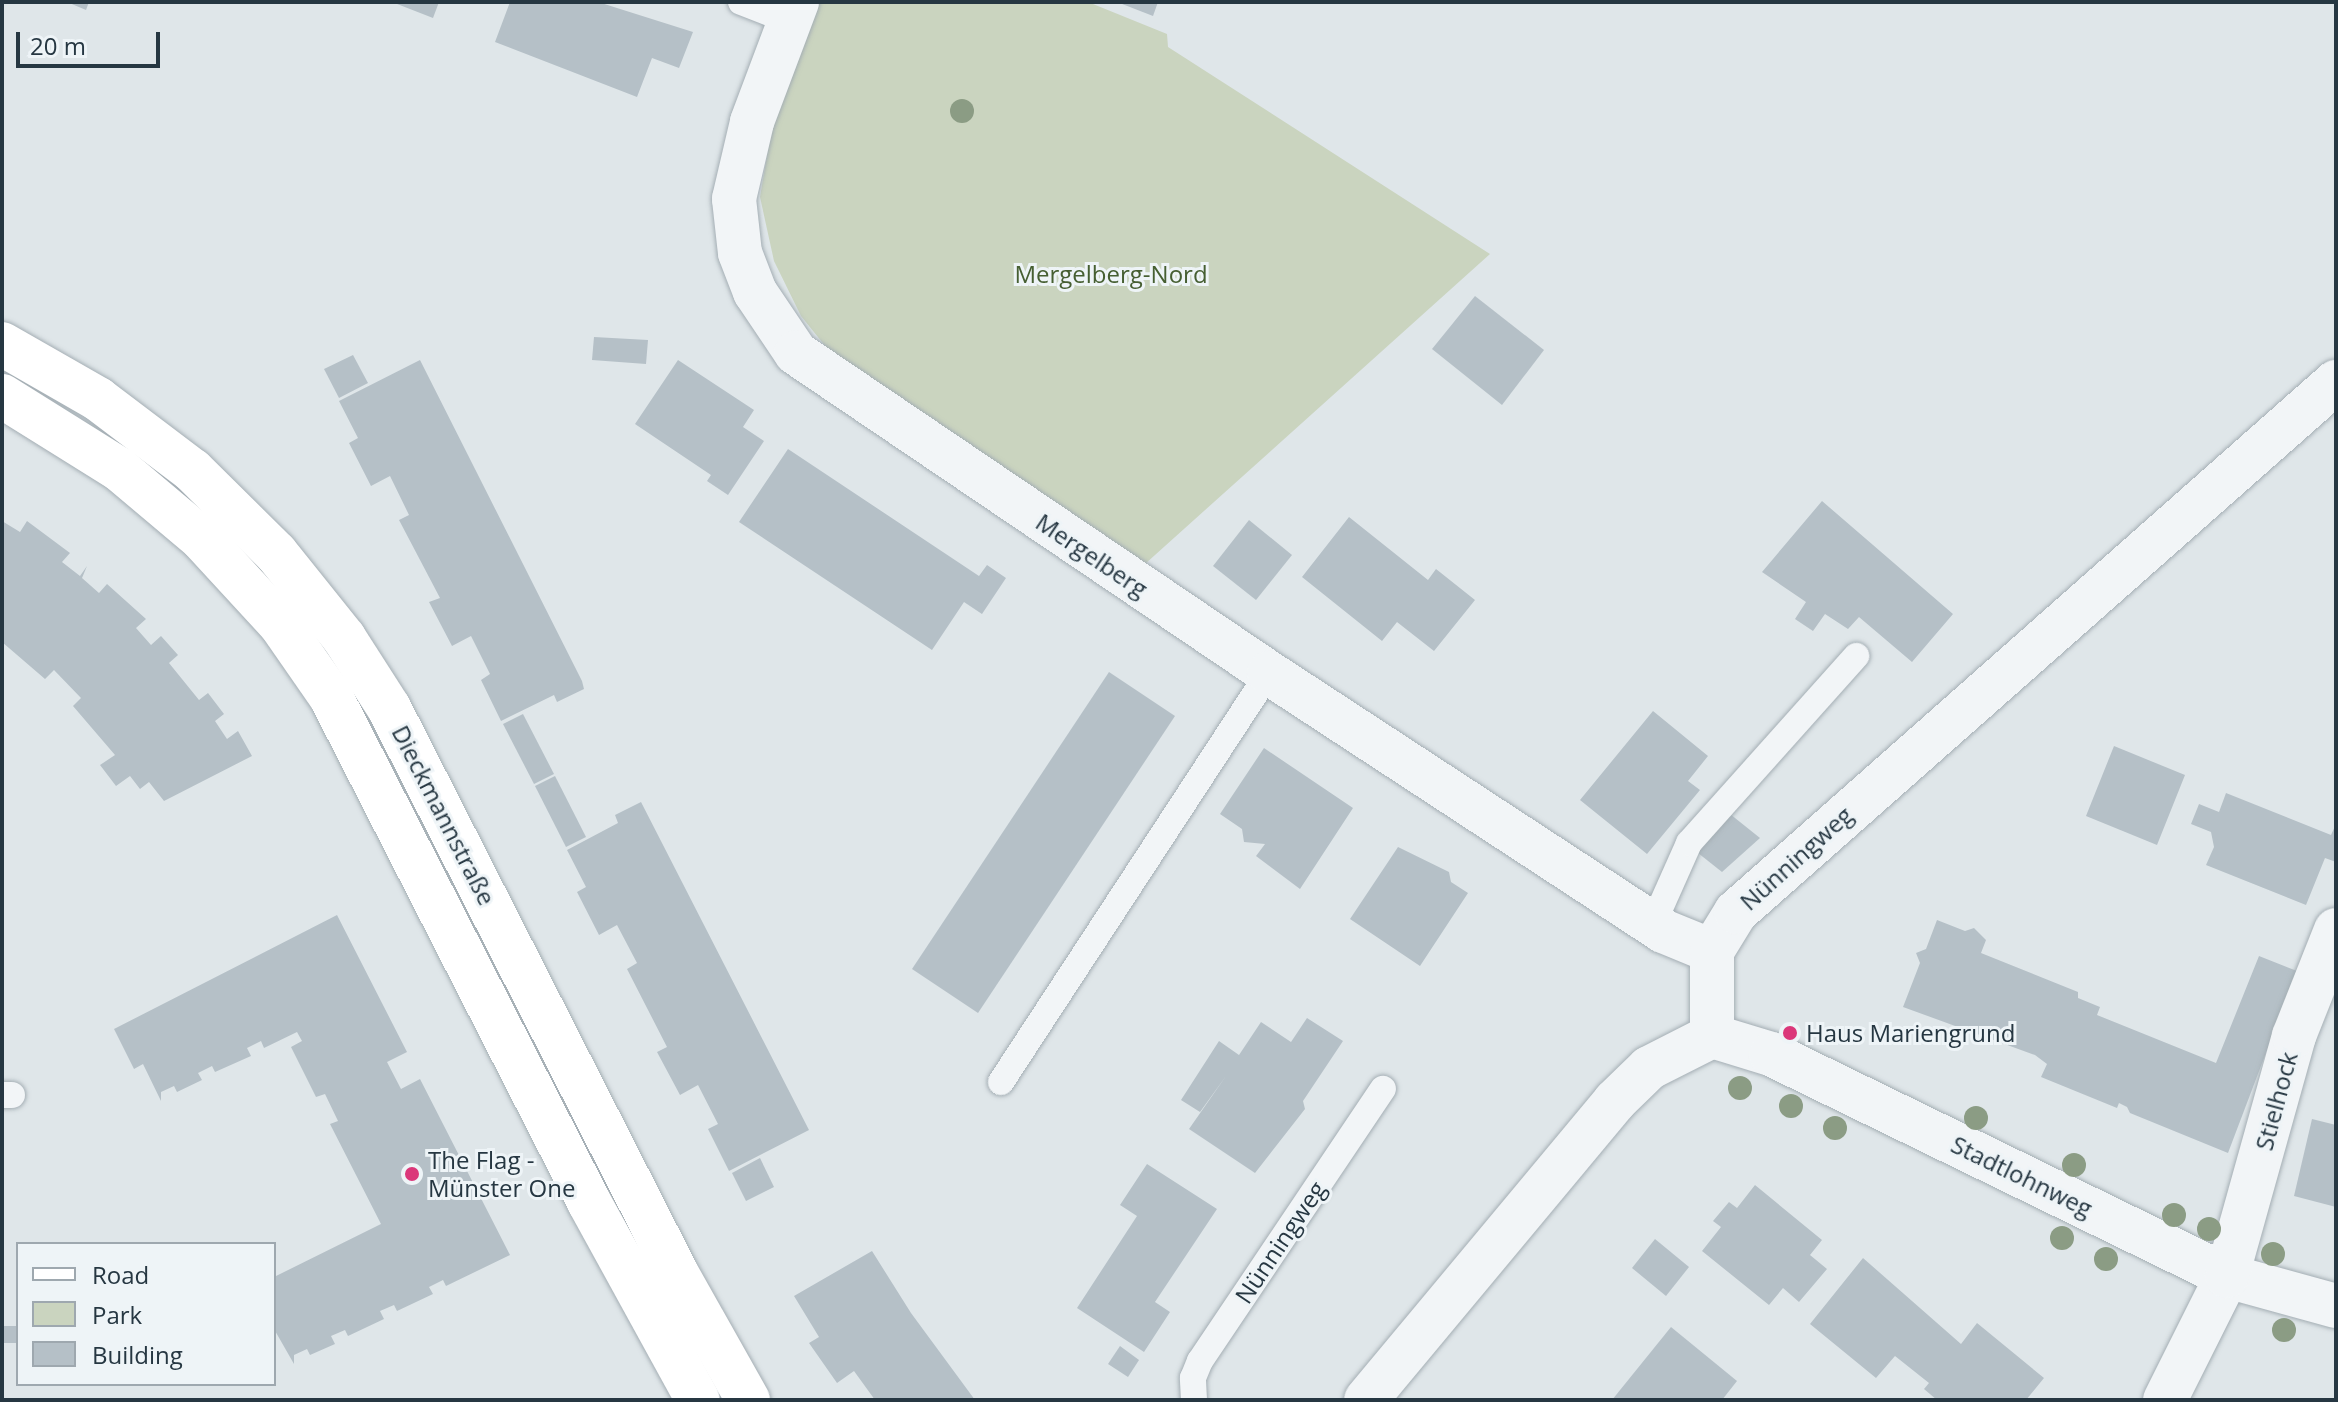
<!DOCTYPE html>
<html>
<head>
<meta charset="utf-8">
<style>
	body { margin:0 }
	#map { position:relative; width:2338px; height:1402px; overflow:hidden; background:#dfe6e9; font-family:"Open Sans",sans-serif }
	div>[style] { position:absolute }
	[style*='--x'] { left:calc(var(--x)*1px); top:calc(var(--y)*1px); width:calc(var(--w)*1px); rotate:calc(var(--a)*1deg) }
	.green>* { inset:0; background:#cad4bf }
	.building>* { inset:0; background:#b5c0c7 }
	.roads { filter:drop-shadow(0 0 2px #a4aeb4) drop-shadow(0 0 2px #a4aeb4) }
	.lane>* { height:26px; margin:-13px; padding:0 13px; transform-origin:13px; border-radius:13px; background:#f2f5f7 }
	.street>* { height:44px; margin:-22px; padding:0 22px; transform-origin:22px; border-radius:22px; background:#f2f5f7 }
	.secondary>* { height:44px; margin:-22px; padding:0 22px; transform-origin:22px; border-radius:22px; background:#fff }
	.trees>* { width:24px; height:24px; margin:-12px; border-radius:50%; background:#8b9c84 }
	.dots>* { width:22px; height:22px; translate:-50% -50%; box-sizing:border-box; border:4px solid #eef4f7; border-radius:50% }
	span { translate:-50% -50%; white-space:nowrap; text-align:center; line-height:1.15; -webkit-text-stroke:6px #eef4f7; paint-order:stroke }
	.park-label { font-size:24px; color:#465f32 }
	.street-label { font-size:24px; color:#263742 }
	.poi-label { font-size:24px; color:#263742 }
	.left { translate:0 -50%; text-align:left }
	.frame { position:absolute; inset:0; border:4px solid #263742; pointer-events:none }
	.legend { position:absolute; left:16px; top:1242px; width:260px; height:144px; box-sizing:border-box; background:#eef4f7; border:2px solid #9ea8af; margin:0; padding:10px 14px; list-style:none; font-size:24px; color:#263742 }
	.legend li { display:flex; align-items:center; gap:16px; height:40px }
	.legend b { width:40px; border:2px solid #9ea8af }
	.scale { position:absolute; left:16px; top:32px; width:144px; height:36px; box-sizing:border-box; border:4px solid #263742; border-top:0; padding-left:10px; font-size:24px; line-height:28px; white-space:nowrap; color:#263742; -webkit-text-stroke:6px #eef4f7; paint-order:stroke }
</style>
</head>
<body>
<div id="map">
	<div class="green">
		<i style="clip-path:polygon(818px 2px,1088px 2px,1167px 34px,1168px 47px,1490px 254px,1145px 564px,826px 347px,801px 316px,774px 261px,760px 197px,773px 120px)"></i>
	</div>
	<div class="building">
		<i style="clip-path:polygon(67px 2px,89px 2px,86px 10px)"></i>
		<i style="clip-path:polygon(392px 2px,439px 2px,433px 18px)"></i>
		<i style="clip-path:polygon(510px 2px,598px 2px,693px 32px,679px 68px,652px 58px,637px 97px,495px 42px)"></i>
		<i style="clip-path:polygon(1117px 2px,1158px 2px,1153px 16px)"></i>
		<i style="clip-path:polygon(1475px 296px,1544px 350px,1502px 405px,1432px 349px)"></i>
		<i style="clip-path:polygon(594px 337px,648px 340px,646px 364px,592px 360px)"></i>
		<i style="clip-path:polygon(353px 355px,368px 383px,339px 398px,324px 369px)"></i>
		<i style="clip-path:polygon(420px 360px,582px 681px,584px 689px,557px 702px,554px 695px,501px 721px,481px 680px,490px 674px,471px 636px,452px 646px,429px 602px,440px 598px,399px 520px,409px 515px,390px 476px,371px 486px,349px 443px,358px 438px,339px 401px)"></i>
		<i style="clip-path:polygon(678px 360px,754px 410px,743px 427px,764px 441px,728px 495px,707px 481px,711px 475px,635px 424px)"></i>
		<i style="clip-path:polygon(788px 449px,979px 576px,987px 565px,1006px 578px,982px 614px,964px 602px,932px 650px,739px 522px)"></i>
		<i style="clip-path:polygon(1822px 501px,1953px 614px,1912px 662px,1859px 617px,1848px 629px,1825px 614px,1813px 631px,1795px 619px,1806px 602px,1762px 572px)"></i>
		<i style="clip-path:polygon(1349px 517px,1428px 580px,1436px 569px,1475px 600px,1434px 651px,1397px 622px,1382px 641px,1302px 577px)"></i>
		<i style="clip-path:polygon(1249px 520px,1292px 555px,1256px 600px,1213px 566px)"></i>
		<i style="clip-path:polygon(2px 521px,20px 532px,27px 521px,70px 553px,62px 562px,80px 576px,87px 566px,82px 578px,99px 593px,107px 584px,146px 619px,136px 628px,151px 645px,161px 636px,178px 655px,169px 663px,199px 700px,208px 693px,224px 714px,215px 721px,227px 739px,238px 731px,252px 756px,164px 801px,149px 782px,140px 789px,130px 776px,116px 786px,100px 765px,115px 755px,73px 706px,81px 698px,54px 670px,45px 679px,2px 642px)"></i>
		<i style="clip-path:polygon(1109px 672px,1175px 716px,978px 1013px,912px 969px)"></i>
		<i style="clip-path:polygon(1653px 711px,1708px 756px,1688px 781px,1700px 790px,1647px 854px,1580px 800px)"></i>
		<i style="clip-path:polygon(523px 714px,554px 774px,534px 784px,503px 724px)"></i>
		<i style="clip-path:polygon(2114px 746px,2185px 775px,2157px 845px,2086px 816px)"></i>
		<i style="clip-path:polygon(1264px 748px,1353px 808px,1300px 889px,1256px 856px,1265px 844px,1244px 842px,1242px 829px,1220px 814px)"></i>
		<i style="clip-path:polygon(555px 776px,586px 837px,566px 847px,535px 786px)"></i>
		<i style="clip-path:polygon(2226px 793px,2331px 835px,2336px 824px,2336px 862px,2325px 858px,2306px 905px,2206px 865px,2214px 847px,2211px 832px,2191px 824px,2199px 804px,2219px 812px)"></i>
		<i style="clip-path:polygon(641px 802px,809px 1130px,729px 1171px,708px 1129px,718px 1124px,698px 1085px,680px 1095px,657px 1052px,667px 1047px,627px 969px,637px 963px,617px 925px,599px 935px,577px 892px,586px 887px,567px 850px,618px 823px,615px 815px)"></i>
		<i style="clip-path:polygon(1725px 810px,1760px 838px,1722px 872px,1693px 849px)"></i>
		<i style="clip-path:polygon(1398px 847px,1449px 872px,1451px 882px,1468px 893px,1420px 966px,1350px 919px)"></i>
		<i style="clip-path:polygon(337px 915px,407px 1052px,387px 1062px,401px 1089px,420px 1079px,510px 1255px,446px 1286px,443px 1280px,429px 1287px,433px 1294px,397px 1311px,394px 1305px,380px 1311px,384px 1319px,348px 1336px,345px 1330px,331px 1336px,335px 1344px,310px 1355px,307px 1349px,294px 1355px,294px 1364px,274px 1329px,274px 1277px,381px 1224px,330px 1124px,338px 1121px,325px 1094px,316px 1097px,291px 1047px,302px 1041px,297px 1032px,264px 1048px,261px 1041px,247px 1048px,251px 1056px,215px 1072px,212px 1066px,198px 1073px,202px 1080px,177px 1092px,174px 1086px,161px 1092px,161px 1101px,143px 1064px,134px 1069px,114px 1029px)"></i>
		<i style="clip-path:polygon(1937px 920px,1965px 931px,1974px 928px,1986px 940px,1981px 953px,2078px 992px,2078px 998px,2100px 1007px,2097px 1015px,2216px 1063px,2259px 956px,2297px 971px,2228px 1153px,2130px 1113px,2127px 1107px,2119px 1103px,2117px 1108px,2041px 1077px,2047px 1064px,2035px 1055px,1903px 1007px,1920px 963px,1916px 953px,1926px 949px)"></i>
		<i style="clip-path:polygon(1307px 1018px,1343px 1041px,1303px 1101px,1305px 1109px,1255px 1173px,1189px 1129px,1226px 1076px,1200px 1112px,1181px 1100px,1219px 1041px,1239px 1055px,1261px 1022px,1291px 1042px)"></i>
		<i style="clip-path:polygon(2312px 1119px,2336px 1125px,2336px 1207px,2294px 1196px)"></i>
		<i style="clip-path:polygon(760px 1158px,774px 1187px,746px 1201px,732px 1173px)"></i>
		<i style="clip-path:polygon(1147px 1164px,1217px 1209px,1155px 1302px,1170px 1312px,1144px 1352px,1077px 1308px,1137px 1216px,1120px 1205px)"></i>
		<i style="clip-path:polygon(1755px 1185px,1822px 1240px,1810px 1255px,1827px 1269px,1799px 1302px,1783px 1288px,1769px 1305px,1702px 1251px,1721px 1227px,1713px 1221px,1729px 1202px,1737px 1208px)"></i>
		<i style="clip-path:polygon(1655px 1239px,1689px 1267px,1666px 1296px,1632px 1268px)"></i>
		<i style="clip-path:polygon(872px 1251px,911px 1313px,975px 1400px,875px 1400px,854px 1371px,837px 1383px,809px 1343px,819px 1337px,794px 1296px)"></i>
		<i style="clip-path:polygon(1863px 1258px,1961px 1344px,1977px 1323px,2044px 1378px,2026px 1400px,1937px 1400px,1924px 1389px,1929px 1383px,1895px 1356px,1876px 1378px,1810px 1324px)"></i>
		<i style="clip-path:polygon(2px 1326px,18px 1326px,18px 1343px,2px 1343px)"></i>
		<i style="clip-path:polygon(1671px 1327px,1737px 1381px,1722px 1400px,1612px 1400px)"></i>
		<i style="clip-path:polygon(1120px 1346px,1139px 1360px,1128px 1377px,1108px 1364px)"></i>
	</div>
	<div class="roads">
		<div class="lane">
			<i style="--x:741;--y:2;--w:53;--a:21.2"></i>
			<i style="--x:1653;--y:924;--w:89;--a:-66"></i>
			<i style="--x:1689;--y:843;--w:251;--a:-48.2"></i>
			<i style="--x:1001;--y:1082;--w:489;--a:-56.8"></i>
			<i style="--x:2;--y:1095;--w:10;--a:0"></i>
			<i style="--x:1194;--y:1400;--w:22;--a:-93"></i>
			<i style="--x:1193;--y:1378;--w:18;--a:-68"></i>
			<i style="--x:1200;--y:1361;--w:328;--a:-56.1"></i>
		</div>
		<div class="street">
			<i style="--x:797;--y:2;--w:128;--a:110.6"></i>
			<i style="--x:752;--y:122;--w:79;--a:103.2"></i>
			<i style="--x:734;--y:199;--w:54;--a:83.7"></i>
			<i style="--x:740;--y:253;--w:42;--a:69"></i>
			<i style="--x:755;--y:292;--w:73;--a:56.1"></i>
			<i style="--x:796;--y:353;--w:571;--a:34.08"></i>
			<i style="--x:1269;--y:673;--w:471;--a:33.2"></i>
			<i style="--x:1663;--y:931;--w:53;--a:22.2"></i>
			<i style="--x:1712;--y:1036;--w:85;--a:-90"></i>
			<i style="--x:1712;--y:951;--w:46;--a:-58.4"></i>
			<i style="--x:1736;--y:912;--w:801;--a:-41.46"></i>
			<i style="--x:1712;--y:1036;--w:62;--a:17"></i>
			<i style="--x:1771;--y:1054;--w:507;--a:25.96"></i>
			<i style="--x:2227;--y:1276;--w:113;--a:15.4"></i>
			<i style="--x:1366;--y:1400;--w:389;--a:-50.2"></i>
			<i style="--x:1615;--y:1101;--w:47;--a:-44.1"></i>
			<i style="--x:1649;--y:1068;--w:71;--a:-26.9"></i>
			<i style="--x:2165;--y:1400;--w:139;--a:-63.4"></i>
			<i style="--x:2227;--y:1276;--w:249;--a:-74.4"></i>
			<i style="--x:2294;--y:1036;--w:114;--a:-68.4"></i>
		</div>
		<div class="secondary">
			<i style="--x:2;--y:344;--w:111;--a:29.8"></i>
			<i style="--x:98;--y:399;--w:118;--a:37.1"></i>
			<i style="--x:192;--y:470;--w:118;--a:44.7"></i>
			<i style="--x:276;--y:553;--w:109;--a:51.3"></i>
			<i style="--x:344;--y:638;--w:83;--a:57.3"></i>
			<i style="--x:389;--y:708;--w:635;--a:63.03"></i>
			<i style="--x:677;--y:1274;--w:145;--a:60.6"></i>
			<i style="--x:2;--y:396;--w:138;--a:32"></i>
			<i style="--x:119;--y:469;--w:109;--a:40.1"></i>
			<i style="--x:202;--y:539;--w:117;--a:47.4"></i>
			<i style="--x:281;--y:625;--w:88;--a:55.2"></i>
			<i style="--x:331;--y:697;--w:567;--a:62.94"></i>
			<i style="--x:589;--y:1202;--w:226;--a:61.2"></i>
		</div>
	</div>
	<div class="trees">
		<i style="left:962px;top:111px"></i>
		<i style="left:1740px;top:1088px"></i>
		<i style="left:1791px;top:1106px"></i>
		<i style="left:1976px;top:1118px"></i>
		<i style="left:1835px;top:1128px"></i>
		<i style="left:2074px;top:1165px"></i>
		<i style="left:2174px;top:1215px"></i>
		<i style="left:2209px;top:1229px"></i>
		<i style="left:2062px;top:1238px"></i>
		<i style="left:2273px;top:1254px"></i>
		<i style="left:2106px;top:1259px"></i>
		<i style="left:2284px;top:1330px"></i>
	</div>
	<div class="dots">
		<i style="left:1790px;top:1033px;background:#db377a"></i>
		<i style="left:412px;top:1174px;background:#db377a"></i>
	</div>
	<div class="park-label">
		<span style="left:1111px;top:274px">Mergelberg-Nord</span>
	</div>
	<div class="street-label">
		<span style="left:1092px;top:555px;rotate:34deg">Mergelberg</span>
		<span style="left:444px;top:815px;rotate:63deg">Dieckmannstraße</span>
		<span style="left:1796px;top:858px;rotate:-42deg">Nünningweg</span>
		<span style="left:2276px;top:1101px;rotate:-75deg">Stielhock</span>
		<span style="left:2022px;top:1176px;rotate:26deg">Stadtlohnweg</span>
		<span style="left:1280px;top:1242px;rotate:-56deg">Nünningweg</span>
	</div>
	<div class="poi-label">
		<span class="left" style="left:1806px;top:1033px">Haus Mariengrund</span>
		<span class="left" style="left:428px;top:1174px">The Flag -<br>Münster One</span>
	</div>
	<div class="frame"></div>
	<ul class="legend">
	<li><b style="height:10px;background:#fff"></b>Road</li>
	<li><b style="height:22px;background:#cad4bf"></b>Park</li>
	<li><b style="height:22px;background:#b5c0c7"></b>Building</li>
	</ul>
	<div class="scale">20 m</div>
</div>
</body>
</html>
